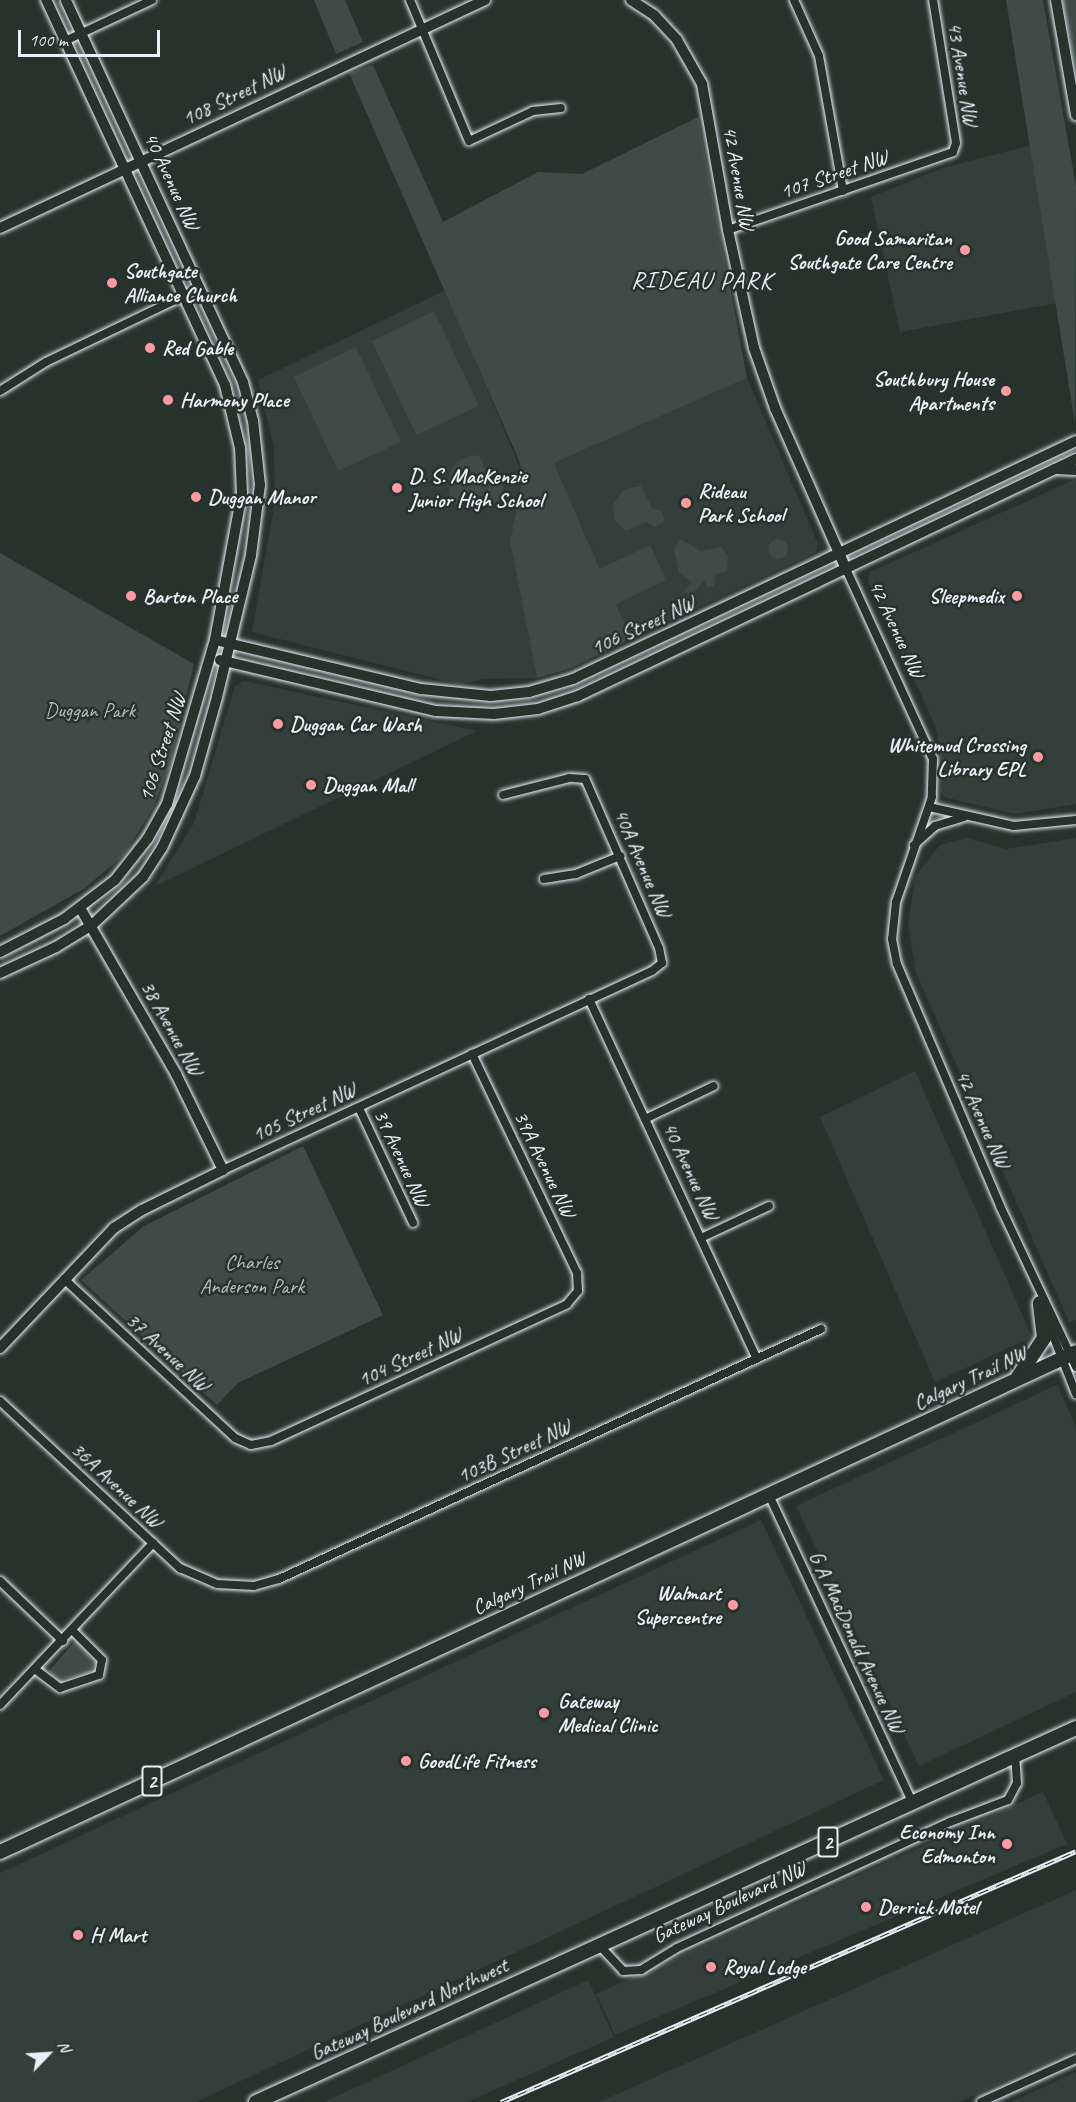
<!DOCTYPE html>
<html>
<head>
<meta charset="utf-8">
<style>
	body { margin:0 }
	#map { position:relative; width:1076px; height:2102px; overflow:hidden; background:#26332d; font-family:Caveat,sans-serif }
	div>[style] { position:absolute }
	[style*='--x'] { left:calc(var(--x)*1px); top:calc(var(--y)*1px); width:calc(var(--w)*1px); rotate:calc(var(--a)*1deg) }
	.built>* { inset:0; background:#333f3a }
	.green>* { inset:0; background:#3e4b47 }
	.round { border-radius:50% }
	.roads { filter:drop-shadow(0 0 2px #e8f1f8) drop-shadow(0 0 2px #e8f1f8) }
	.minor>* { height:8px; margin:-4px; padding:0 4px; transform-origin:4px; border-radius:4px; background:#26332d }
	.tertiary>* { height:10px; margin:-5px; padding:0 5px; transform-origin:5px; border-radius:5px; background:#26332d }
	.trunk>* { height:14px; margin:-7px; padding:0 7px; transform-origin:7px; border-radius:7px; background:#26332d }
	.rail>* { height:5px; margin-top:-2.5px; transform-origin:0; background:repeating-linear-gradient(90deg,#26332d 0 9px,#e8f1f8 0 18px); box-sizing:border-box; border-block:2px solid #e8f1f8 }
	.dots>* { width:16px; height:16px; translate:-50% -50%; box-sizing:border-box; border:3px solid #26332d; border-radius:50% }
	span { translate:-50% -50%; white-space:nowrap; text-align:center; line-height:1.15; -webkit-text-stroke:5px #26332d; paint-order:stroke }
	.shield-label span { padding:2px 4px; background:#26332d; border:2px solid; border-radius:4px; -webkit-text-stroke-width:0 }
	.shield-label { font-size:20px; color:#e8f1f8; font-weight:700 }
	.street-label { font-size:21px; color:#e8f1f8 }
	.poi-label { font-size:21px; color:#e8f1f8; font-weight:700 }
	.right { translate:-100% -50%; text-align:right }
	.left { translate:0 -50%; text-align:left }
	.park-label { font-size:21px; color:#b5bfc3 }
	.quarter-label { font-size:24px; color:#e8f1f8; letter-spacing:1.5px }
	.north { position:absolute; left:18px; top:2024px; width:60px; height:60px; -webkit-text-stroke:4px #26332d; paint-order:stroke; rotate:65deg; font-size:16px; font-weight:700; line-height:24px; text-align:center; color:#e8f1f8 }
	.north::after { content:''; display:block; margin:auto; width:21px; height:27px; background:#e8f1f8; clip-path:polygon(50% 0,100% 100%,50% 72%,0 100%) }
	.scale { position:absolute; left:18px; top:30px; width:142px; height:27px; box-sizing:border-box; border:3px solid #e8f1f8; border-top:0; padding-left:8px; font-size:18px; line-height:21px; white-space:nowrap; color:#e8f1f8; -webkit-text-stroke:4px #26332d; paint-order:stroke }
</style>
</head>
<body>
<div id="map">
	<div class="built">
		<i style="clip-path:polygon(1032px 145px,1057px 303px,900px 332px,871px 197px,943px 168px)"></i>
		<i style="clip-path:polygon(446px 290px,523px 475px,510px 542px,537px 678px,483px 679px,462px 685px,252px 632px,275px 501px,274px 448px,258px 380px)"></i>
		<i style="clip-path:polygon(747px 378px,818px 544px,816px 552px,631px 639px,554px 463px)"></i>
		<i style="clip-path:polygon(1076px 479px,1076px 804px,1014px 814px,944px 797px,940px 792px,941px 755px,935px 725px,868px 581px,870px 572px)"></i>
		<i style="clip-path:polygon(244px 681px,477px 731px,155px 886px,194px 823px,235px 686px)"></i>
		<i style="clip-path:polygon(967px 838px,1006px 849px,1076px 838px,1076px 1320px,1069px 1322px,916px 973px,908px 924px,915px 877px,940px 845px)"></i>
		<i style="clip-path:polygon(915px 1071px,1032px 1337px,935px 1382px,820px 1117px)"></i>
		<i style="clip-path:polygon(1057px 1385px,1076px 1427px,1076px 1692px,919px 1766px,796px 1506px)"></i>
		<i style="clip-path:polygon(761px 1520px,884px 1780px,196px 2102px,0 2102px,0 1873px)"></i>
		<i style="clip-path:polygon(1043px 1792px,1067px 1844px,615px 2035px,596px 1994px)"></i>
		<i style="clip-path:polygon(1076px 1890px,1076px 2050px,959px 2102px,599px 2102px)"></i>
		<i style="clip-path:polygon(588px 1980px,614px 2037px,467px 2102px,324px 2102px)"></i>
		<i style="clip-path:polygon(1076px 2072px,1076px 2102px,1011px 2102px)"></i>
	</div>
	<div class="green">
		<i style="clip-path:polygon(314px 0,345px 0,363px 42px,336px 54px)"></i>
		<i style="clip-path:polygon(1006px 0,1043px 0,1076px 186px,1075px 423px)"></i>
		<i style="clip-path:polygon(1063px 0,1076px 0,1076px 70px)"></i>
		<i style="clip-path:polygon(373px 65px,443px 222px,538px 172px,582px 174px,698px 117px,747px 378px,554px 463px,600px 569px,650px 545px,666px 580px,616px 604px,631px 639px,571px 668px,537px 678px,510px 542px,523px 475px,518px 458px,349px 73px)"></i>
		<i style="clip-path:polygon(434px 311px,479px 406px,416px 435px,372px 341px)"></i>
		<i style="clip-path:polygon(356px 347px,401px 442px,338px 471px,294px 377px)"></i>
		<i style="clip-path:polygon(471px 455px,479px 456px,490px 478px,502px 482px,504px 498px,494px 503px,482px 499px,461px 508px,456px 505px,450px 494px,449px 475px,457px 462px)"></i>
		<i style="clip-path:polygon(641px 486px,652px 508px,662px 511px,665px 521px,656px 527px,646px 522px,626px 531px,615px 520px,613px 504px,625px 489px)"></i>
		<i style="clip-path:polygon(681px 539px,700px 551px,721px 547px,728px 556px,727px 571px,715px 575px,714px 586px,708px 587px,704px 581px,691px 596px,684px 590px,692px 582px,679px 573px,674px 550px)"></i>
		<i class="round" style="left:768px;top:539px;width:20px;height:20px"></i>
		<i style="clip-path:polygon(0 553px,194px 664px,170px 766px,153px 808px,124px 855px,85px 888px,0 936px)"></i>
		<i style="clip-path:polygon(303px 1146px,383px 1315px,238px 1383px,217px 1405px,81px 1280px,144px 1226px)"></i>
		<i style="clip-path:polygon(76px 1640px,95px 1662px,91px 1672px,59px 1680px,49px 1671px)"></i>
	</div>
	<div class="roads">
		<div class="minor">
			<i style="--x:410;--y:0;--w:153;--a:67.3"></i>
			<i style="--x:469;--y:141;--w:71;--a:-25.1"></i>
			<i style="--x:533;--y:111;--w:28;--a:-6"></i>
			<i style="--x:794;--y:0;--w:61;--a:65.9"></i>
			<i style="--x:819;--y:56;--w:137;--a:79.9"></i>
			<i style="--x:65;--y:41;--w:96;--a:-25.2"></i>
			<i style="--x:728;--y:230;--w:238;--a:-19.1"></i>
			<i style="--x:953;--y:152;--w:9;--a:-72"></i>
			<i style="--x:956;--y:143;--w:145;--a:-99.1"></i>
			<i style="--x:0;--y:391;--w:54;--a:-32.2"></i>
			<i style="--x:46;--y:362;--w:171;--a:-25.7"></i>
			<i style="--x:846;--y:569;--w:209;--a:65.4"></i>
			<i style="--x:933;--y:759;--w:38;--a:92"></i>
			<i style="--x:932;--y:797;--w:111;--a:108.9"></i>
			<i style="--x:896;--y:902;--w:37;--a:96"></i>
			<i style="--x:892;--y:939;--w:25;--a:79"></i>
			<i style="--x:897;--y:964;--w:263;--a:66.9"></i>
			<i style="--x:1000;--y:1206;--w:178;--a:64.7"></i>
			<i style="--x:929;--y:807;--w:87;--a:12.6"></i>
			<i style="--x:1014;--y:826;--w:62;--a:-5.5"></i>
			<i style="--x:914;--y:845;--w:28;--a:-42"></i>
			<i style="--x:935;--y:826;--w:30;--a:-17"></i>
			<i style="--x:544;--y:879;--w:32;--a:-9"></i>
			<i style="--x:576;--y:874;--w:48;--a:-22.2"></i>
			<i style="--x:589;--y:999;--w:397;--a:65"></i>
			<i style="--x:359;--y:1108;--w:127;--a:64.8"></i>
			<i style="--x:645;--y:1119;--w:76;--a:-25.6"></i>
			<i style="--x:223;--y:1170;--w:473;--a:-24.9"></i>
			<i style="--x:652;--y:971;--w:13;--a:-39"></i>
			<i style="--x:662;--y:963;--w:15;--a:-101"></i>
			<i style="--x:659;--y:948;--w:184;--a:-113.6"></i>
			<i style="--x:585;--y:779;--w:16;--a:-176"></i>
			<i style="--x:569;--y:778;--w:68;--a:165.6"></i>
			<i style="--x:701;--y:1238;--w:75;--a:-25.2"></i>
			<i style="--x:64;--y:1279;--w:233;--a:42.9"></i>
			<i style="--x:235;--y:1438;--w:17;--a:24"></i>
			<i style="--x:251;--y:1445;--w:20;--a:-11"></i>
			<i style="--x:271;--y:1441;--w:326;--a:-24.8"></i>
			<i style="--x:567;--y:1304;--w:17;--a:-50"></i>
			<i style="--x:578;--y:1291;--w:18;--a:-93"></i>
			<i style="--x:577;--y:1273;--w:243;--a:-115.6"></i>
			<i style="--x:1045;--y:1315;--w:85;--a:68.6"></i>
			<i style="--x:0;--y:1401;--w:246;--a:42.9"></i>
			<i style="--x:180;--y:1568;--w:40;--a:23.4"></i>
			<i style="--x:217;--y:1584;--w:37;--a:3"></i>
			<i style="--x:254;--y:1586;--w:26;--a:-16"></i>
			<i style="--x:279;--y:1579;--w:597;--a:-24.76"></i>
			<i style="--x:769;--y:1495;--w:341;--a:65"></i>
			<i style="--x:0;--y:1581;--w:87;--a:43.6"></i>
			<i style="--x:36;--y:1670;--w:30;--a:37"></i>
			<i style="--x:60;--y:1688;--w:41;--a:-18.4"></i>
			<i style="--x:99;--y:1675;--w:15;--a:-79"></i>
			<i style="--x:102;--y:1660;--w:41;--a:-135"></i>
			<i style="--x:0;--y:1705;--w:223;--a:-46.6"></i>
			<i style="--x:599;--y:1945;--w:35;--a:47"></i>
			<i style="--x:623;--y:1971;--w:18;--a:-3"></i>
			<i style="--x:641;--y:1970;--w:42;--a:-31.4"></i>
			<i style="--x:677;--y:1948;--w:301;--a:-24.8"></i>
			<i style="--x:950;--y:1822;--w:62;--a:-20.8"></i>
			<i style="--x:1008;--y:1800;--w:19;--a:-62"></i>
			<i style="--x:1017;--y:1783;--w:26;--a:-94"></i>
			<i style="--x:981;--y:2102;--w:104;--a:-24.4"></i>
		</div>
		<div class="tertiary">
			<i style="--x:631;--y:0;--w:27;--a:33"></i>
			<i style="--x:654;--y:15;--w:34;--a:47"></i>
			<i style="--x:677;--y:40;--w:51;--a:60.4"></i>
			<i style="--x:702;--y:84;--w:148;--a:79.9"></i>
			<i style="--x:728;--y:230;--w:121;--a:77.6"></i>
			<i style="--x:754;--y:348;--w:64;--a:70.7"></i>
			<i style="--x:775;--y:408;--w:176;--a:66.2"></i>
			<i style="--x:1056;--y:0;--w:117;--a:80.1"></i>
			<i style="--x:0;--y:228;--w:536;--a:-25.18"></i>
			<i style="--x:1055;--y:469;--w:21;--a:3"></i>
			<i style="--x:215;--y:640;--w:212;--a:13.4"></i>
			<i style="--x:421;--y:689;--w:70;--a:5.7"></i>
			<i style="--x:491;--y:696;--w:38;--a:-6"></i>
			<i style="--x:529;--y:692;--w:46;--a:-16.5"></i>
			<i style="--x:573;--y:679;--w:556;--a:-25.32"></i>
			<i style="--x:220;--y:660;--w:222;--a:13.3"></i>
			<i style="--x:436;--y:711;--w:58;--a:3"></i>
			<i style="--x:494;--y:714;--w:44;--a:-6.5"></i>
			<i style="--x:538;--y:709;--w:42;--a:-18"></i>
			<i style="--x:578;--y:696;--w:552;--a:-25.45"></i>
			<i style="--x:0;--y:952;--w:72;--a:-27.3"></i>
			<i style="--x:64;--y:919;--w:64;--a:-37.4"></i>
			<i style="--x:115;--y:880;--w:53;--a:-51.8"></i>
			<i style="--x:148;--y:838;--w:39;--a:-61"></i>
			<i style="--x:167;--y:804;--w:171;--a:-73.7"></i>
			<i style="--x:215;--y:640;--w:149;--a:-79.6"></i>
			<i style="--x:242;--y:493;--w:45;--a:-92.5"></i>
			<i style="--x:240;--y:448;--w:65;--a:-103.4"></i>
			<i style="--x:225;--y:385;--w:425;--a:-114.9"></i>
			<i style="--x:0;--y:973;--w:62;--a:-24.9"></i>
			<i style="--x:56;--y:947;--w:42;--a:-31.4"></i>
			<i style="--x:92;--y:925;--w:70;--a:-43.3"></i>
			<i style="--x:143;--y:877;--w:35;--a:-57"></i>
			<i style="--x:162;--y:848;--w:79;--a:-65.4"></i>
			<i style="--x:195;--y:776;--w:82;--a:-74.4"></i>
			<i style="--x:217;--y:697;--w:146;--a:-76.5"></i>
			<i style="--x:251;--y:555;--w:71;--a:-82.7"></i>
			<i style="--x:260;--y:485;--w:64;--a:-96.2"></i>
			<i style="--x:253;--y:421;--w:40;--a:-104.4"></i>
			<i style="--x:243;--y:382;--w:421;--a:-114.9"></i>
			<i style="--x:0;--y:1348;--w:166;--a:-46.5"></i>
			<i style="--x:114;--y:1228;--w:33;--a:-33"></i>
			<i style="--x:142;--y:1210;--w:90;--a:-26.3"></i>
			<i style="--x:223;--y:1170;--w:107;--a:-116.1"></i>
			<i style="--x:176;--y:1074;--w:192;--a:-120"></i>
		</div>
		<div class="trunk">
			<i style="--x:1018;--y:1377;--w:47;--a:-56.3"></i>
			<i style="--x:1044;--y:1338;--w:35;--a:-97"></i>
			<i style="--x:0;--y:1852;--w:1186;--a:-24.92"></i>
			<i style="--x:256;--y:2102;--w:901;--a:-24.52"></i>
		</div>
	</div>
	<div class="rail">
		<i style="--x:501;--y:2102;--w:627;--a:-23.58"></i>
	</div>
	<div class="dots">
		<i style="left:965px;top:250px;background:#ff9aa2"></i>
		<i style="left:112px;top:283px;background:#ff9aa2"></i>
		<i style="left:150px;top:348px;background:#ff9aa2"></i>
		<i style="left:1006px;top:391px;background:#ff9aa2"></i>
		<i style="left:168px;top:400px;background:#ff9aa2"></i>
		<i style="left:397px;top:488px;background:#ff9aa2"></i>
		<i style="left:196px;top:497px;background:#ff9aa2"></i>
		<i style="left:686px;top:503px;background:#ff9aa2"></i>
		<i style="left:131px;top:596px;background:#ff9aa2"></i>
		<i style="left:1017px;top:596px;background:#ff9aa2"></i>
		<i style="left:278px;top:724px;background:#ff9aa2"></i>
		<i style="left:1038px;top:757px;background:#ff9aa2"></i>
		<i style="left:311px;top:785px;background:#ff9aa2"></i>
		<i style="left:733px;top:1605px;background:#ff9aa2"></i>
		<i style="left:544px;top:1713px;background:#ff9aa2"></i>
		<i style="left:406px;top:1761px;background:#ff9aa2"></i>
		<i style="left:1007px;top:1844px;background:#ff9aa2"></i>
		<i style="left:866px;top:1907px;background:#ff9aa2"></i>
		<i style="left:78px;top:1935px;background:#ff9aa2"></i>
		<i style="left:711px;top:1967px;background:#ff9aa2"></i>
	</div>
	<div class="shield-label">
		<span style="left:152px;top:1781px">2</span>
		<span style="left:828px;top:1842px">2</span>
	</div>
	<div class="street-label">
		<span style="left:963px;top:74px;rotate:81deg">43 Avenue NW</span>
		<span style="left:234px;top:95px;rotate:-26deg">108 Street NW</span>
		<span style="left:834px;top:174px;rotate:-19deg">107 Street NW</span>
		<span style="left:739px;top:178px;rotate:80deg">42 Avenue NW</span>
		<span style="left:172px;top:181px;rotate:65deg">40 Avenue NW</span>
		<span style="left:643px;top:625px;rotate:-25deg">106 Street NW</span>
		<span style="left:897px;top:629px;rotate:65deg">42 Avenue NW</span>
		<span style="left:162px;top:747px;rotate:-72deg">106 Street NW</span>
		<span style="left:643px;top:863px;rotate:67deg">40A Avenue NW</span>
		<span style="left:172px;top:1028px;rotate:61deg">38 Avenue NW</span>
		<span style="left:304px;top:1112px;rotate:-25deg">105 Street NW</span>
		<span style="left:983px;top:1119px;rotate:66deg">42 Avenue NW</span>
		<span style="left:402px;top:1158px;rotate:65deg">39 Avenue NW</span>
		<span style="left:545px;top:1164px;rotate:64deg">39A Avenue NW</span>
		<span style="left:691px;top:1171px;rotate:65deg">40 Avenue NW</span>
		<span style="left:168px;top:1352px;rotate:43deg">37 Avenue NW</span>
		<span style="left:410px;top:1357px;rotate:-25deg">104 Street NW</span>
		<span style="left:970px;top:1378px;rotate:-25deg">Calgary Trail NW</span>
		<span style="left:514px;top:1451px;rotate:-25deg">103B Street NW</span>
		<span style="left:117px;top:1485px;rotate:43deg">36A Avenue NW</span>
		<span style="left:529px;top:1583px;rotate:-25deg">Calgary Trail NW</span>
		<span style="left:857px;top:1642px;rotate:65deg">G A MacDonald Avenue NW</span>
		<span style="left:729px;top:1902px;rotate:-25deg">Gateway Boulevard NW</span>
		<span style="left:409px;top:2009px;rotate:-25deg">Gateway Boulevard Northwest</span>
	</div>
	<div class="poi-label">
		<span class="right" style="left:952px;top:250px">Good Samaritan<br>Southgate Care Centre</span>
		<span class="left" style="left:124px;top:283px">Southgate<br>Alliance Church</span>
		<span class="left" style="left:162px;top:348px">Red Gable</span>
		<span class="right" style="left:994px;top:391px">Southbury House<br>Apartments</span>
		<span class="left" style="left:180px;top:400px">Harmony Place</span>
		<span class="left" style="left:409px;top:488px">D. S. MacKenzie<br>Junior High School</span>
		<span class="left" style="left:698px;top:503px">Rideau<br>Park School</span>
		<span class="left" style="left:208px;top:497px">Duggan Manor</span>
		<span class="left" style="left:143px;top:596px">Barton Place</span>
		<span class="right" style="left:1004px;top:596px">Sleepmedix</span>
		<span class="left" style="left:290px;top:724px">Duggan Car Wash</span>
		<span class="right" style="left:1026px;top:757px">Whitemud Crossing<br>Library EPL</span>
		<span class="left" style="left:323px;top:785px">Duggan Mall</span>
		<span class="right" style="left:721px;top:1605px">Walmart<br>Supercentre</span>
		<span class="left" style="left:558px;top:1713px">Gateway<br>Medical Clinic</span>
		<span class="left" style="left:418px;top:1761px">GoodLife Fitness</span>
		<span class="right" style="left:995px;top:1844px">Economy Inn<br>Edmonton</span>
		<span class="left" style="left:878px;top:1907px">Derrick Motel</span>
		<span class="left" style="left:90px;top:1935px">H Mart</span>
		<span class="left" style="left:723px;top:1967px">Royal Lodge</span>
	</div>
	<div class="park-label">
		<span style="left:90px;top:710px">Duggan Park</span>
		<span style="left:252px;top:1274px">Charles<br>Anderson Park</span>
	</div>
	<div class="quarter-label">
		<span style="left:702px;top:281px">RIDEAU PARK</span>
	</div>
	<div class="north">N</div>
	<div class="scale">100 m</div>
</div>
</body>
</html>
